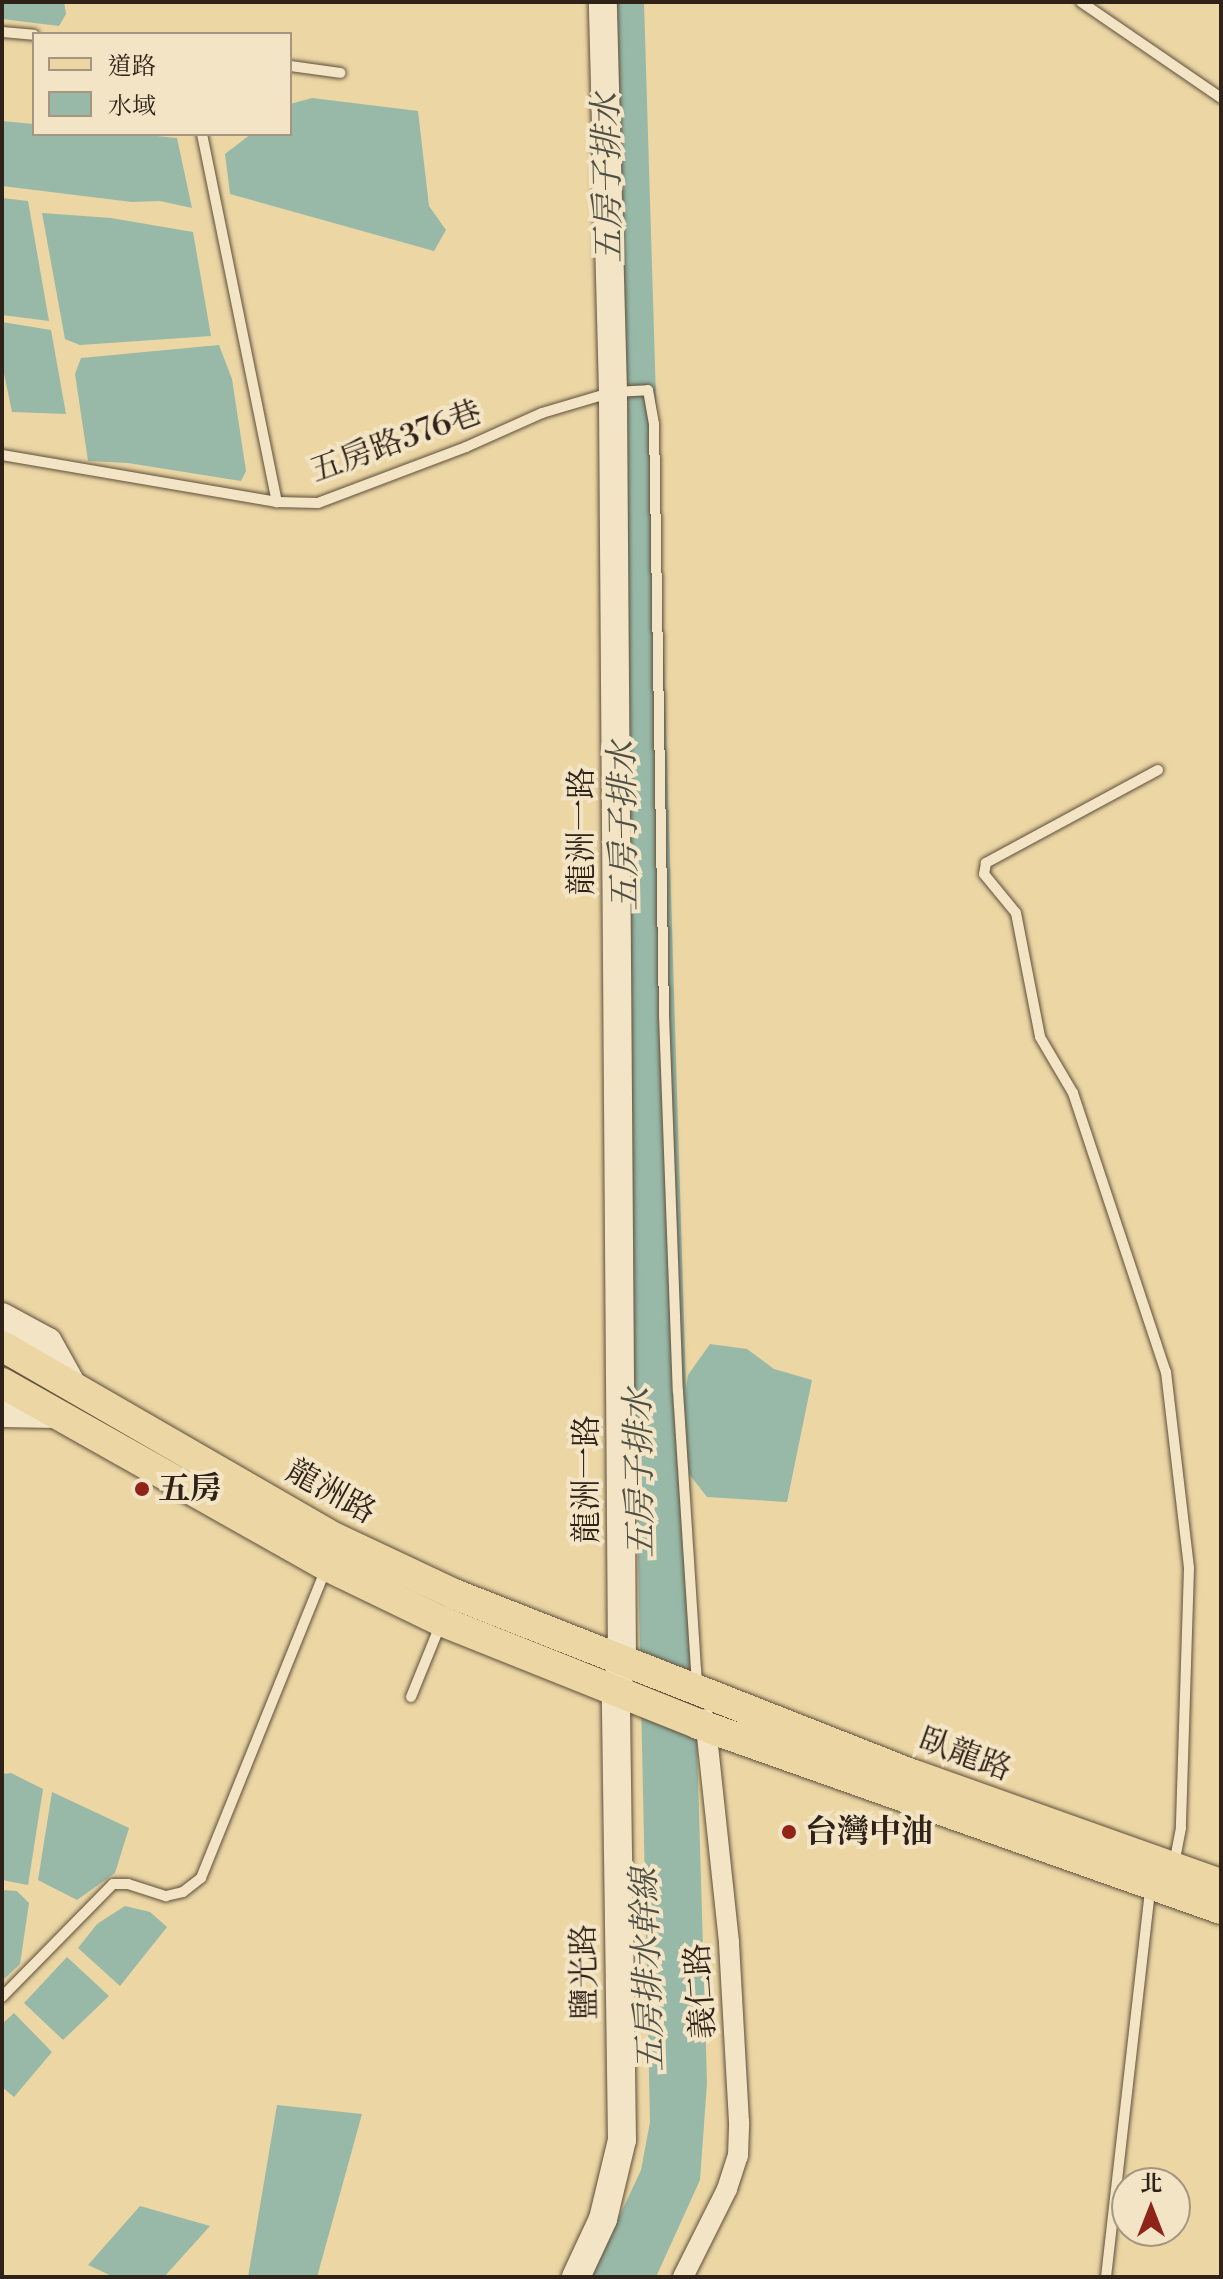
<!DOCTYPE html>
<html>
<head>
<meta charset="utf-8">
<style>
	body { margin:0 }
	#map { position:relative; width:1223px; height:2279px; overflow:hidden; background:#ebd6a4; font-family:"Libre Bodoni","Noto Serif TC",serif }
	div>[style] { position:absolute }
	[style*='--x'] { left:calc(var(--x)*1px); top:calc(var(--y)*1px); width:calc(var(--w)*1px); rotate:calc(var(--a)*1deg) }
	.water>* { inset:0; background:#98b9a8 }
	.roads { filter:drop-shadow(0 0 2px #5e4f3c) drop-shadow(0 0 2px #5e4f3c) }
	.lane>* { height:10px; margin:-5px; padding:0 5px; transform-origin:5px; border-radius:5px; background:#f2e4c4 }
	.street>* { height:20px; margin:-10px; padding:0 10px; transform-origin:10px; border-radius:10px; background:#f2e4c4 }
	.secondary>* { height:28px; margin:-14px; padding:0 14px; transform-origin:14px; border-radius:14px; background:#f2e4c4 }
	.primary>* { height:30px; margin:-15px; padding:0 15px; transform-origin:15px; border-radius:15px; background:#ebd6a4 }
	.dots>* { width:22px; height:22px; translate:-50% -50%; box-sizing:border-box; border:4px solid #f2e4c4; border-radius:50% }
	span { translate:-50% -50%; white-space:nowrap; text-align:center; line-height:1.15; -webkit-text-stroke:8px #f2e4c4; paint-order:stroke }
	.street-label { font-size:32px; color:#2f2219 }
	.poi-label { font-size:32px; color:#2f2219; font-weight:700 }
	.left { translate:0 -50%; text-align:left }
	.water-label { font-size:34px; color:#4e4f44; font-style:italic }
	.frame { position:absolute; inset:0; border:4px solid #2f2219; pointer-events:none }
	.legend { position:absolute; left:32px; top:32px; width:260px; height:104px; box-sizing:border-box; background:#f2e4c4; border:2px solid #a49680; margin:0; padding:10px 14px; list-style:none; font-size:24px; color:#2f2219 }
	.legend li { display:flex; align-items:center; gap:16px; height:40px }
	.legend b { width:40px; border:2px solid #a49680 }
	.north { position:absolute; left:1111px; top:2167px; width:80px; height:80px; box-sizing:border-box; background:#f2e4c4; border:2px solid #a49680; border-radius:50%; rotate:0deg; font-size:22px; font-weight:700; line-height:32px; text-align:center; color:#2f2219 }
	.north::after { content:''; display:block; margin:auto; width:28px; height:36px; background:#8f2418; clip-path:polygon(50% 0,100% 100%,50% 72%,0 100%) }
</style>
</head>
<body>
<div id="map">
	<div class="water">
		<i style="clip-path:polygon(2px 2px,64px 2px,66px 14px,59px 26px,2px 19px)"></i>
		<i style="clip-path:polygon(605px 2px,644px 2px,686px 1388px,688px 1375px,710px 1344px,747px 1349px,774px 1369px,812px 1380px,787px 1502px,707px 1497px,689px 1474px,707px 2083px,700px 2180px,656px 2277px,591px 2277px,641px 2170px,650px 2122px)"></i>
		<i style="clip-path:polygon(312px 98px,418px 111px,429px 206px,446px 230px,434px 251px,230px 194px,225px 154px,251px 134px,290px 134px,290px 104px)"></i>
		<i style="clip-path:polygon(2px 121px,34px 124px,34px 134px,136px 134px,177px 138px,192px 208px,160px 201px,132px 202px,2px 186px)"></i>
		<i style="clip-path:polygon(2px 198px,28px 201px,49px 321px,2px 315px)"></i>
		<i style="clip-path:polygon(42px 213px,111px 218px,193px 232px,211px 336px,80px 345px,65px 339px)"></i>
		<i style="clip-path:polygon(2px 322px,51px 330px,66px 414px,12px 412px,2px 364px)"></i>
		<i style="clip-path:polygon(219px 345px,232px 379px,246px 471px,241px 481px,128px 463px,88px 461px,75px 374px,81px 358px)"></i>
		<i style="clip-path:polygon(11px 1773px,43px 1789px,28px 1885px,2px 1880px,2px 1774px)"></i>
		<i style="clip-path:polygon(52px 1792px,129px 1828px,115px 1873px,77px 1900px,38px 1880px)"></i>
		<i style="clip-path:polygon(2px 1890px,17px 1891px,29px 1903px,20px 1964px,2px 1981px)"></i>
		<i style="clip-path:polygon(125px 1906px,150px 1912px,167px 1927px,120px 1986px,78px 1948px,97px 1924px)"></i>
		<i style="clip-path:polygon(67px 1957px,109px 1996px,63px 2040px,24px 2003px)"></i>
		<i style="clip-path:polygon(14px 2013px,52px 2052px,14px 2097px,2px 2087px,2px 2024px)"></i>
		<i style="clip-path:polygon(277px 2105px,362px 2114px,317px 2277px,248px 2277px)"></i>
		<i style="clip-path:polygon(140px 2206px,210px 2226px,164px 2277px,114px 2277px,88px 2265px)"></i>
	</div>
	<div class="roads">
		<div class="lane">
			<i style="--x:1081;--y:2;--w:170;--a:34.4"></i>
			<i style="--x:2;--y:32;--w:32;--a:5"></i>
			<i style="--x:290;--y:66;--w:51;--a:7.8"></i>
			<i style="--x:202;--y:134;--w:376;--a:78.5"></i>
			<i style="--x:2;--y:455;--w:279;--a:9.7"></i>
			<i style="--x:277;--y:502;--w:41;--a:1.4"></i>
			<i style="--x:318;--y:503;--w:158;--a:-20.7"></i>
			<i style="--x:466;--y:447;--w:83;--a:-24.1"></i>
			<i style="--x:542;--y:413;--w:74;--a:-16.5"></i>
			<i style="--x:613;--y:392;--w:35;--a:-3"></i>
			<i style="--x:648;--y:390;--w:35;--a:80"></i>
			<i style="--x:654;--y:424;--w:591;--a:89.03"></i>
			<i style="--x:664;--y:1015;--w:376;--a:87.9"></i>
			<i style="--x:678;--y:1391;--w:294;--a:86.3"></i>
			<i style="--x:1158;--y:770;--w:196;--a:151.6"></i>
			<i style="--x:986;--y:863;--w:11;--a:100"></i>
			<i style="--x:984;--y:874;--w:50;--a:50.6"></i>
			<i style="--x:1016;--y:913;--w:126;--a:79"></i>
			<i style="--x:1040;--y:1037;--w:65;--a:59.5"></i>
			<i style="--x:1073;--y:1093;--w:294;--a:71.6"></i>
			<i style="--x:1166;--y:1372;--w:197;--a:83.3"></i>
			<i style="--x:1189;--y:1568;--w:260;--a:91.8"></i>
			<i style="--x:1181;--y:1828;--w:38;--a:101"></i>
			<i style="--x:411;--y:1697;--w:80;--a:-67.9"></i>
			<i style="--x:2;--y:1997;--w:158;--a:-45.5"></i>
			<i style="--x:113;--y:1884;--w:15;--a:0"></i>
			<i style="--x:128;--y:1884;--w:40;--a:18"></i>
			<i style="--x:166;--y:1896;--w:17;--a:-13"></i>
			<i style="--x:183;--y:1892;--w:23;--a:-38"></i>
			<i style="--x:201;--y:1878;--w:334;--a:-68"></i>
			<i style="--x:1106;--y:2277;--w:390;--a:-83.5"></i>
		</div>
		<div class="street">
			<i style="--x:683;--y:2277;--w:98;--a:-63.4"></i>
			<i style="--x:727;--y:2189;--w:35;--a:-72"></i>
			<i style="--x:738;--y:2156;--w:34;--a:-88"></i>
			<i style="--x:739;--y:2122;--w:180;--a:-93.2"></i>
			<i style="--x:729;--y:1942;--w:224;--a:-96.1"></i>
		</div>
		<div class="secondary">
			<i style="--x:2;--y:1317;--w:52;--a:28.5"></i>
			<i style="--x:48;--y:1342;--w:51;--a:60.9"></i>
			<i style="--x:2;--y:1413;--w:55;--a:1"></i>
			<i style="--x:576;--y:2277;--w:64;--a:-65"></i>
			<i style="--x:603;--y:2219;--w:81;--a:-76.5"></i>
			<i style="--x:622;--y:2140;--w:448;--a:-90.8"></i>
			<i style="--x:616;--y:1692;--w:33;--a:-79"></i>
			<i style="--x:622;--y:1660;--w:1268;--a:-90.41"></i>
			<i style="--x:613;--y:392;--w:390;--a:-91.5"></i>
		</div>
		<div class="primary">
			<i style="--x:2;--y:1346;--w:384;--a:30"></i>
			<i style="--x:335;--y:1538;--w:132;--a:25.2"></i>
			<i style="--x:454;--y:1594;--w:497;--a:21.5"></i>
			<i style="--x:917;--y:1776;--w:323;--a:19.6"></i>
			<i style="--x:2;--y:1383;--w:373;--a:29.4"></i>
			<i style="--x:327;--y:1566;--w:127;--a:25.8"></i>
			<i style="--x:441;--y:1621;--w:277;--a:21.8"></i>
			<i style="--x:698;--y:1724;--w:555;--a:19.48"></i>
		</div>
	</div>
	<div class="dots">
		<i style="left:142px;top:1489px;background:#8f2418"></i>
		<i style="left:789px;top:1832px;background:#8f2418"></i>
	</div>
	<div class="street-label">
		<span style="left:396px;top:442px;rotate:-20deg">五房路376巷</span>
		<span style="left:582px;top:831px;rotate:-90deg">龍洲一路</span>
		<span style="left:587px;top:1479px;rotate:-90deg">龍洲一路</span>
		<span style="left:331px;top:1492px;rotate:29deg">龍洲路</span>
		<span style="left:965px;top:1755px;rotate:20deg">臥龍路</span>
		<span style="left:585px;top:1972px;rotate:-91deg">鹽光路</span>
		<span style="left:701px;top:1991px;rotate:-94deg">義仁路</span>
	</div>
	<div class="poi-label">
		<span class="left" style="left:158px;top:1489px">五房</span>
		<span class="left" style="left:805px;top:1832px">台灣中油</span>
	</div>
	<div class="water-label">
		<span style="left:609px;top:178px;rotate:-91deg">五房子排水</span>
		<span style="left:625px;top:826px;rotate:-91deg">五房子排水</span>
		<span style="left:641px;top:1473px;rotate:-91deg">五房子排水</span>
		<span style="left:649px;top:1970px;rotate:-92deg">五房排水幹線</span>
	</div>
	<div class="frame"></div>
	<ul class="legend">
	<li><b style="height:10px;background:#ebd6a4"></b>道路</li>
	<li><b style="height:22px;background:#98b9a8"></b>水域</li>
	</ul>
	<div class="north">北</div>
</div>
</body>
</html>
